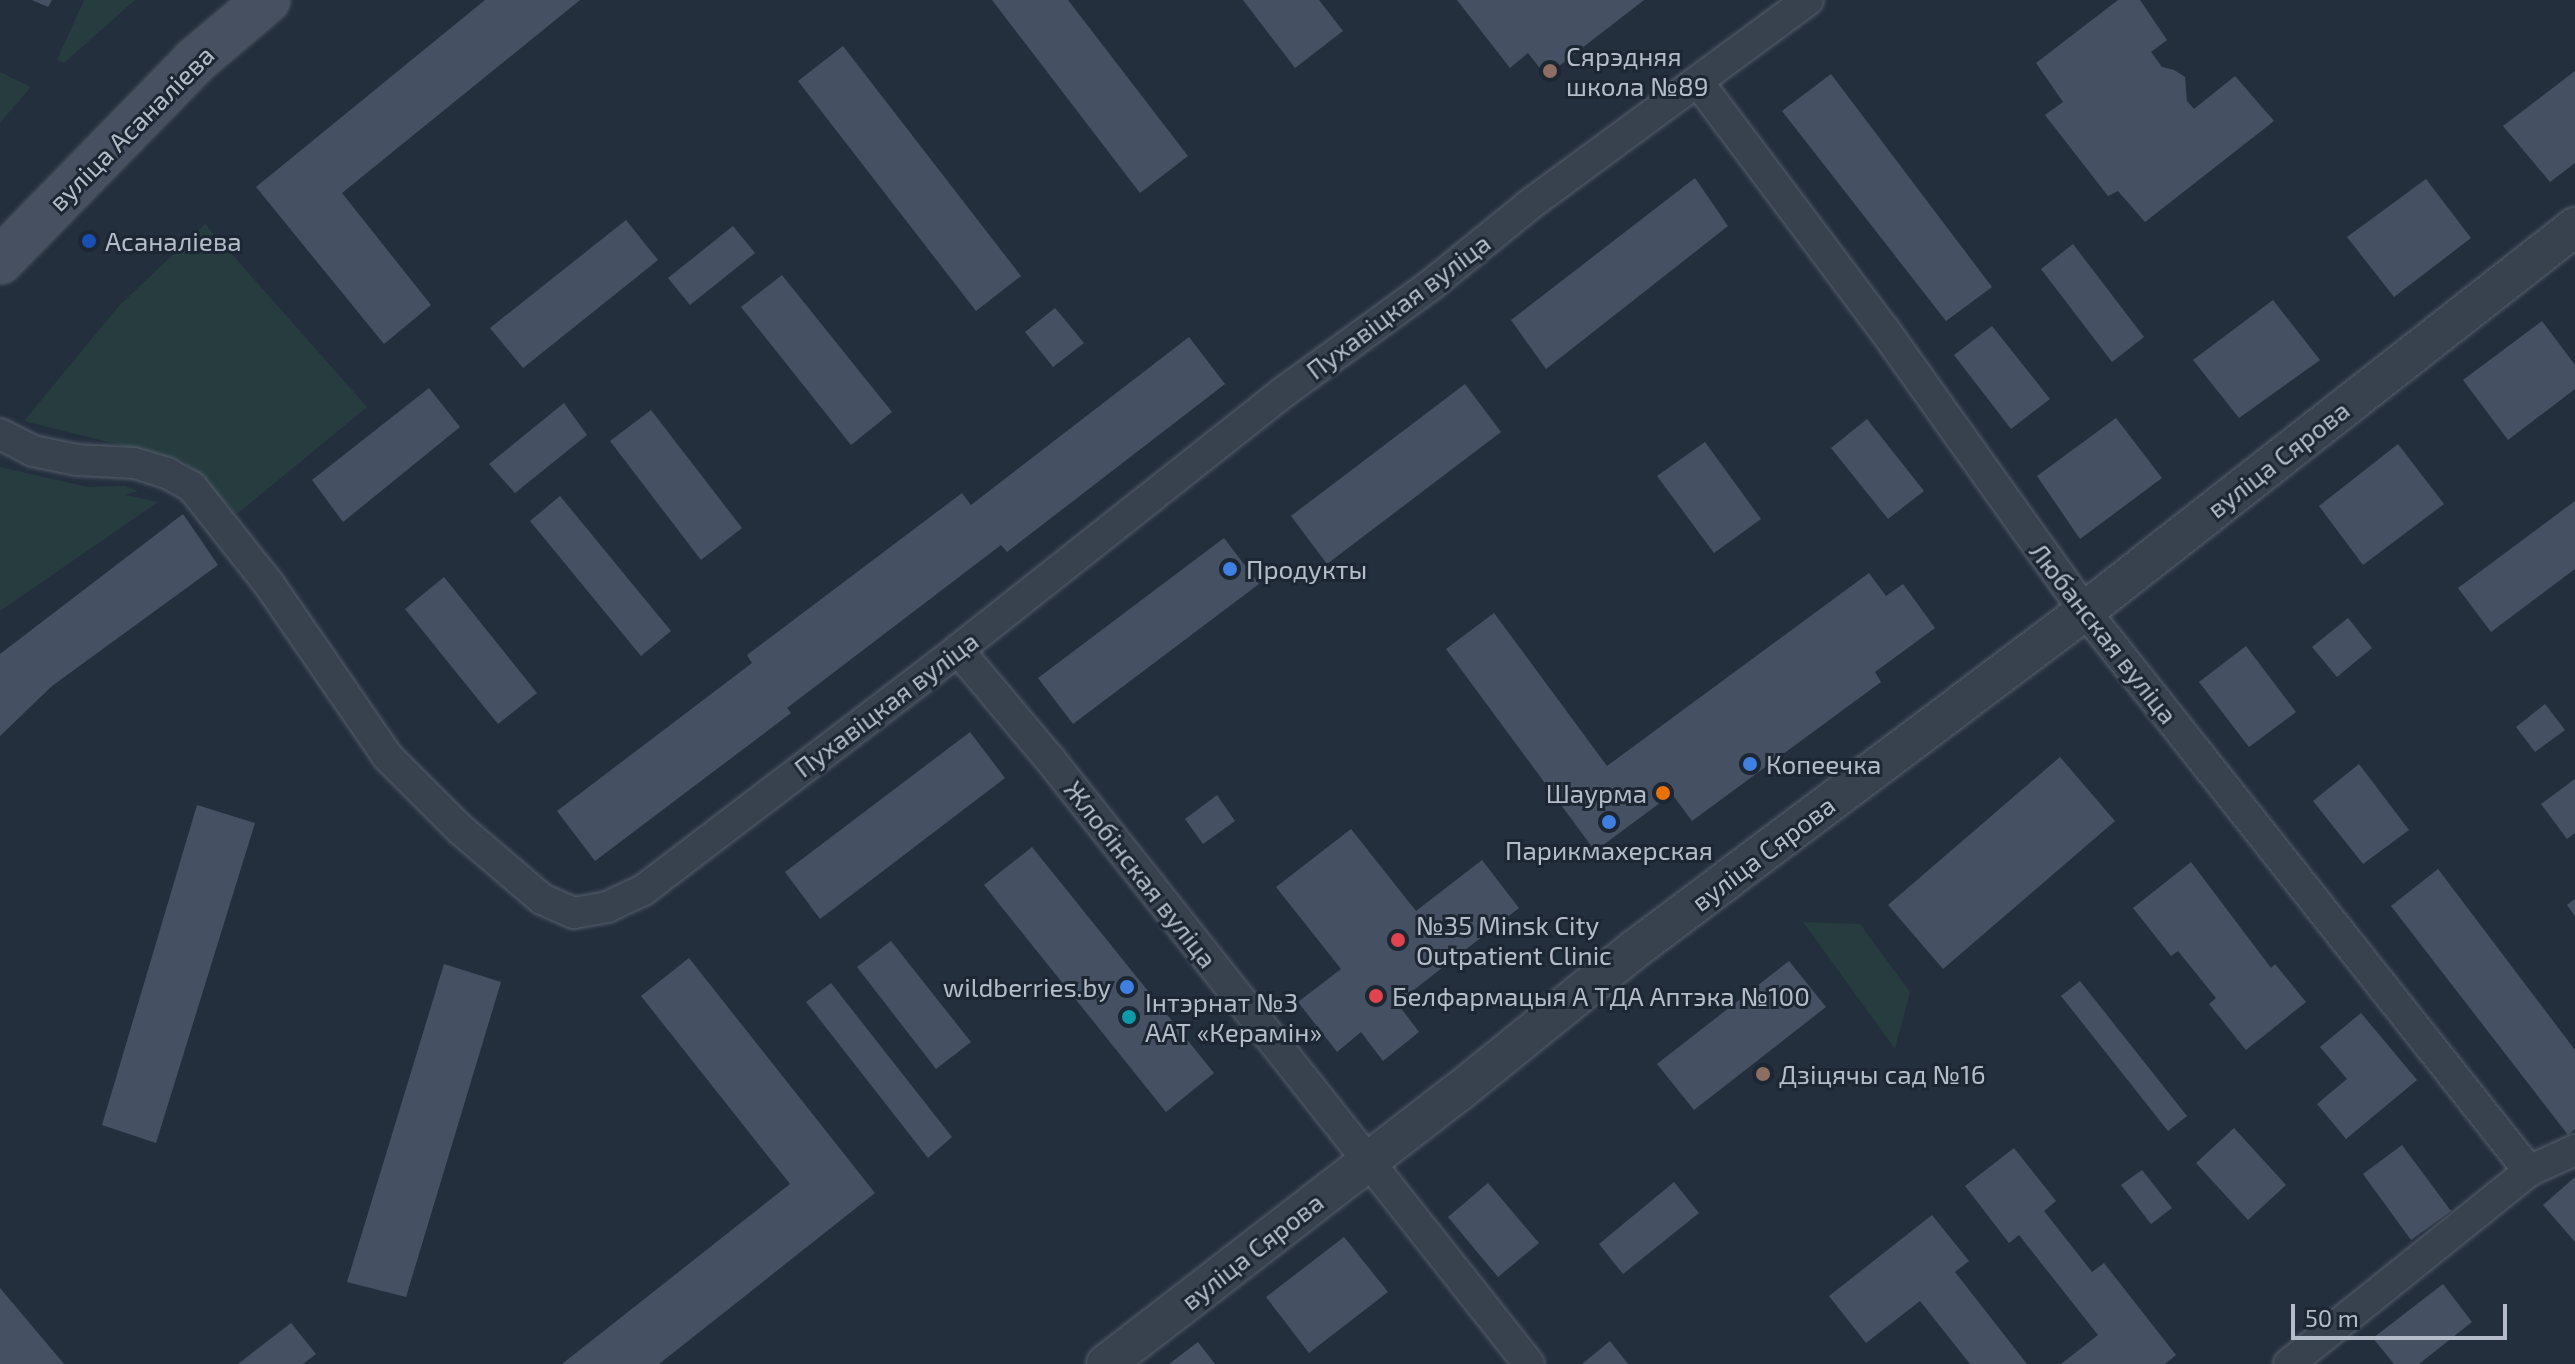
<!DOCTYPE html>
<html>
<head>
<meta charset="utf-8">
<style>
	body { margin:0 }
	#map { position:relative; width:2575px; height:1364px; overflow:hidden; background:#242f3e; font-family:"Exo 2",sans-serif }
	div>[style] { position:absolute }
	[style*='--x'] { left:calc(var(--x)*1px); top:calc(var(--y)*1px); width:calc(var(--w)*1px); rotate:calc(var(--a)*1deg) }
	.green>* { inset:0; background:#263c3f }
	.building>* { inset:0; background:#455162 }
	.roads { filter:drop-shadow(0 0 2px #565f6c) drop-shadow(0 0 2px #565f6c) }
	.minor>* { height:30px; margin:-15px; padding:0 15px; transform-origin:15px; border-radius:15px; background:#38414e }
	.tertiary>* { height:38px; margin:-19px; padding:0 19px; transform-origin:19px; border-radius:19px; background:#38414e }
	.secondary>* { height:44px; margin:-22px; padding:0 22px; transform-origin:22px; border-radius:22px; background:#465061 }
	.dots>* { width:22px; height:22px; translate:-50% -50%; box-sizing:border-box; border:4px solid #1d2633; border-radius:50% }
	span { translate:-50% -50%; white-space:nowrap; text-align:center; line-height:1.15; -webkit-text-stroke:6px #1d2633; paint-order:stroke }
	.poi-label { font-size:26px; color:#b4bcc9 }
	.left { translate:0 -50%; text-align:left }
	.right { translate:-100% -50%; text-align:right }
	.street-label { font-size:26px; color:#b4bcc9 }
	.scale { position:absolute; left:2291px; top:1304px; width:216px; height:36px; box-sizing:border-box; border:4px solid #b4bcc9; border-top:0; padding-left:10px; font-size:24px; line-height:28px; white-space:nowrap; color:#b4bcc9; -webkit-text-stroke:6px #1d2633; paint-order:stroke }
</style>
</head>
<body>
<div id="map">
	<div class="green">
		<i style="clip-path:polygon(84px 0,135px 0,64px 63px,57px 60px)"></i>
		<i style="clip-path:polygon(0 72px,31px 87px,0 123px)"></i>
		<i style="clip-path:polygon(205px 224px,367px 407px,237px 514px,184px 461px,24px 421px,118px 307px)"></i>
		<i style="clip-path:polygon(0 467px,88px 487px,125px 486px,138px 491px,125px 495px,158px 502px,0 611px)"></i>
		<i style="clip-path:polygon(1803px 922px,1860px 924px,1910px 992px,1895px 1049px)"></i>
	</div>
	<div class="building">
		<i style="clip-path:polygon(32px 0,52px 0,48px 7px)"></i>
		<i style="clip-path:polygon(485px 0,580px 0,342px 193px,431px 305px,384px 344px,256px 187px)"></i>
		<i style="clip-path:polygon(992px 0,1068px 0,1188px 156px,1140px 193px)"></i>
		<i style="clip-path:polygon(1243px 0,1319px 0,1343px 31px,1295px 68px)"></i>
		<i style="clip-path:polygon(1457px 0,1644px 0,1546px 76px,1528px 53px,1510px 68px)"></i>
		<i style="clip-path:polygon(2118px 0,2140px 0,2167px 40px,2151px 52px,2162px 67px,2174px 70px,2185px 77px,2187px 101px,2194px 109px,2235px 76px,2274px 121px,2145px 222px,2118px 191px,2108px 196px,2045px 115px,2063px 102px,2036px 63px)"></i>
		<i style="clip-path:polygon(843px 46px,1021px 276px,976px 311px,798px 81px)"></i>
		<i style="clip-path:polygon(2575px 71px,2575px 163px,2550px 182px,2503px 126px)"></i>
		<i style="clip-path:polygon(1831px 74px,1992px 287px,1946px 321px,1782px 111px)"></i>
		<i style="clip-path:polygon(1695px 178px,1728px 226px,1546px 369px,1511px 320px)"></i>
		<i style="clip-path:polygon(2426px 179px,2471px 238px,2394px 297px,2347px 237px)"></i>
		<i style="clip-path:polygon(626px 220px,658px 260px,523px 368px,490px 328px)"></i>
		<i style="clip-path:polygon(733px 226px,755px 253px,690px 305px,668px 278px)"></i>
		<i style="clip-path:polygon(2073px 244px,2144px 337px,2112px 362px,2041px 269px)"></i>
		<i style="clip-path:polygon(782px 275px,892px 412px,851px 445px,741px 307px)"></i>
		<i style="clip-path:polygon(2273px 300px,2320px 360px,2239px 418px,2193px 360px)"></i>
		<i style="clip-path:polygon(1055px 308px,1084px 343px,1053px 367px,1025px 332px)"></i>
		<i style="clip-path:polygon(2542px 321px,2575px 365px,2575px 389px,2508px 440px,2463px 380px)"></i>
		<i style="clip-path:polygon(1992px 326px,2050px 399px,2011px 429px,1954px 355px)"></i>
		<i style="clip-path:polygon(1189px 337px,1225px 384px,1007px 552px,1001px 545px,787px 708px,791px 713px,595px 861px,557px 811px,752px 663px,747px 655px,962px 493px,971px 505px)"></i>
		<i style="clip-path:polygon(1465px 384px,1501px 432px,1327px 564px,1291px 516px)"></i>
		<i style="clip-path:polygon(429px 388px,460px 427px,343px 522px,312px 480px)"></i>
		<i style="clip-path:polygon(564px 403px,587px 435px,515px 493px,489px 464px)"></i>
		<i style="clip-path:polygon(651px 410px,742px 528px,701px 560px,610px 441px)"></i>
		<i style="clip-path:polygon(2116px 418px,2162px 478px,2080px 539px,2037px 476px)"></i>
		<i style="clip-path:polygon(1867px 419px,1924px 491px,1888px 519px,1831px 448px)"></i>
		<i style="clip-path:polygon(1705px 442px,1761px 519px,1714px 553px,1657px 476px)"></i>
		<i style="clip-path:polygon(2398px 444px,2444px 504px,2363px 565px,2319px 506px)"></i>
		<i style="clip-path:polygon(560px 496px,671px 631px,641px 656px,530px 521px)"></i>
		<i style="clip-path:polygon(2575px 501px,2575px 569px,2491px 632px,2458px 588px)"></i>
		<i style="clip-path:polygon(183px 514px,218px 565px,52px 686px,0 736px,0 654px)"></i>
		<i style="clip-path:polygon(1224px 538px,1259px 584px,1073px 724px,1038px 678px)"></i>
		<i style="clip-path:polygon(1869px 573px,1886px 596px,1903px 584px,1935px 628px,1875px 672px,1881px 682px,1692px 821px,1672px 794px,1595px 851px,1446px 649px,1494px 613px,1607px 766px)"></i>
		<i style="clip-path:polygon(444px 577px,537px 693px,498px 724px,405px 609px)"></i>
		<i style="clip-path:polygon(2348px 618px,2372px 648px,2337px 677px,2312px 647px)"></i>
		<i style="clip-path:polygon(2246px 646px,2296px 712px,2249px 747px,2199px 682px)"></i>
		<i style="clip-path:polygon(2545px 704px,2565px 730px,2535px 752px,2516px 727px)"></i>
		<i style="clip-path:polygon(970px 732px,1005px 778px,820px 919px,785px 872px)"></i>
		<i style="clip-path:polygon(2060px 757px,2115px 821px,1943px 969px,1888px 905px)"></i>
		<i style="clip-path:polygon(2359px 764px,2409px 830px,2363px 864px,2313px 801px)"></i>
		<i style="clip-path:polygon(2575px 779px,2575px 833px,2567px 839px,2541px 804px)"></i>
		<i style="clip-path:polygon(1217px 795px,1235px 821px,1203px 844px,1185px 819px)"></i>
		<i style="clip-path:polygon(197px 805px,255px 823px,156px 1143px,102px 1125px)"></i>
		<i style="clip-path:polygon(1351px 829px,1416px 911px,1482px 860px,1519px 908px,1397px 1003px,1419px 1032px,1383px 1061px,1361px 1032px,1337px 1052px,1298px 1002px,1341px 969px,1276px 887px)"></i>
		<i style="clip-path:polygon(1032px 847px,1214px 1073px,1166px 1112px,984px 885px)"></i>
		<i style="clip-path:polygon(2191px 862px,2271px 968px,2275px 964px,2306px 1002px,2246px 1050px,2209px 1004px,2216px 998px,2178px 951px,2171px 956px,2133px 908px)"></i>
		<i style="clip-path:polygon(2438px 869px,2575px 1050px,2575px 1129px,2568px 1135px,2391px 906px)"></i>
		<i style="clip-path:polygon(2575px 899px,2575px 916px,2567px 905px)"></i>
		<i style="clip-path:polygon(891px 941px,971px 1042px,936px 1069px,857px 967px)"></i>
		<i style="clip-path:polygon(689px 958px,875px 1193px,659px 1364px,562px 1364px,790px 1184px,641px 996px)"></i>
		<i style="clip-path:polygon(1789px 961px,1826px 1007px,1694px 1110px,1657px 1064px)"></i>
		<i style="clip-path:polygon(444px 964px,501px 982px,406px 1297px,347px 1282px)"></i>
		<i style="clip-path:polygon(2080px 981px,2187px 1116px,2168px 1131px,2061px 996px)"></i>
		<i style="clip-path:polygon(831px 983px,952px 1137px,928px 1158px,806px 1002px)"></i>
		<i style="clip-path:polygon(2361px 1013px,2417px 1080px,2346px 1139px,2317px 1104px,2347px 1079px,2320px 1047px)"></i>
		<i style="clip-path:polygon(2234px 1128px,2286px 1185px,2248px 1220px,2196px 1163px)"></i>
		<i style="clip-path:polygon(2402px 1145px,2451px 1211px,2411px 1240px,2363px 1174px)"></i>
		<i style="clip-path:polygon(2014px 1148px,2056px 1201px,2044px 1211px,2092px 1272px,2104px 1263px,2176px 1355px,2165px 1364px,2061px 1364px,2098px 1335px,2019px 1235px,2009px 1243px,1965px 1186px)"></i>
		<i style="clip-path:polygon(2142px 1170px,2172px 1208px,2151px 1224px,2121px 1185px)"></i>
		<i style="clip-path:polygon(2575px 1177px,2575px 1242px,2543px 1205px)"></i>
		<i style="clip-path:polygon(1674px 1182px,1699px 1213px,1623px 1274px,1599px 1244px)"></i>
		<i style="clip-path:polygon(1488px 1183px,1539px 1243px,1498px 1277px,1448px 1217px)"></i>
		<i style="clip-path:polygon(1932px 1215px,1969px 1261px,1955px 1272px,2027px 1364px,1970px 1364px,1920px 1301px,1866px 1343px,1829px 1296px)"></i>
		<i style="clip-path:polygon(1344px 1237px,1388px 1292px,1309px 1353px,1266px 1297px)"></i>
		<i style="clip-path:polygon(2443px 1284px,2472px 1322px,2419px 1364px,2394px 1364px,2373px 1338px)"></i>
		<i style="clip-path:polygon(0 1288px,38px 1333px,64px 1364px,0 1364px)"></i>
		<i style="clip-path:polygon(291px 1323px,316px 1354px,303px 1364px,238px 1364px)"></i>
		<i style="clip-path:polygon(1610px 1341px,1628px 1364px,1582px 1364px)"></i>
		<i style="clip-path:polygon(1198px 1342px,1215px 1364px,1169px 1364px)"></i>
	</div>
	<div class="roads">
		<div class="minor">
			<i style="--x:1698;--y:82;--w:311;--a:53.1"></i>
			<i style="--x:1885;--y:331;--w:344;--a:54.5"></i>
			<i style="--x:2085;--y:611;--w:715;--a:51.59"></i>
			<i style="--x:0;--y:434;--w:37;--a:27"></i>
			<i style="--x:33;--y:451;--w:45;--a:11.6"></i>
			<i style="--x:77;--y:460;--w:57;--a:3"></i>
			<i style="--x:134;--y:463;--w:34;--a:17"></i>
			<i style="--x:167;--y:473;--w:29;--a:29"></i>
			<i style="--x:192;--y:487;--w:124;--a:51.6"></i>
			<i style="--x:269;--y:584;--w:209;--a:55.5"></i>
			<i style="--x:387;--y:756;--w:103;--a:45"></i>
			<i style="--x:460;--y:829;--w:108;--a:40.5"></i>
			<i style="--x:542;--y:899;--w:35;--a:24"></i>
			<i style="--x:574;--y:913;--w:34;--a:-10"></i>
			<i style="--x:607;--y:907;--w:38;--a:-25"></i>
			<i style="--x:642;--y:891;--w:397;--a:-37.3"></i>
			<i style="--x:958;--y:650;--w:417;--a:-38.4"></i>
			<i style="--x:1285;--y:391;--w:180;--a:-36"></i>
			<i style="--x:1431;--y:285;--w:127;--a:-39.2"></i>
			<i style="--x:1529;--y:205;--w:346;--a:-36.3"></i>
			<i style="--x:958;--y:650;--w:141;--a:49.9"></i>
			<i style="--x:1049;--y:758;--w:773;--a:51.62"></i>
			<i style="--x:2289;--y:1364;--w:308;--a:-38.8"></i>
			<i style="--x:2529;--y:1171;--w:51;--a:-24.5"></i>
		</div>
		<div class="tertiary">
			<i style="--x:1106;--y:1364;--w:443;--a:-37.7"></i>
			<i style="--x:1457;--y:1093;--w:229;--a:-39"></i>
			<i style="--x:1635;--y:949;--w:563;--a:-36.91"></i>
			<i style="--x:2085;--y:611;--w:623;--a:-38.08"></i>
		</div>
		<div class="secondary">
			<i style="--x:0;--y:261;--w:281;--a:-45.7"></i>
			<i style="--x:196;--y:60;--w:93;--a:-40.2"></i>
		</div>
	</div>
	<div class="dots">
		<i style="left:1550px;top:71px;background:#8d6e63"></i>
		<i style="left:89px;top:241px;background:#1a4fb4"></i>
		<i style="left:1230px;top:569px;background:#3f7fe0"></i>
		<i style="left:1750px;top:764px;background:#3f7fe0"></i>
		<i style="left:1663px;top:793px;background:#e8710a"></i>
		<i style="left:1609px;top:822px;background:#3f7fe0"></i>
		<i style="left:1398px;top:940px;background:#e0444e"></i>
		<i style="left:1127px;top:987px;background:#3f7fe0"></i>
		<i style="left:1376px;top:996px;background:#e0444e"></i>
		<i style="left:1129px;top:1017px;background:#0f9aa8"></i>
		<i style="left:1763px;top:1074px;background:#8d6e63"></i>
	</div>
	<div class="poi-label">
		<span class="left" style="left:1566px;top:71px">Сярэдняя<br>школа №89</span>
		<span class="left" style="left:105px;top:241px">Асаналіева</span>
		<span class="left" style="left:1246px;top:569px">Продукты</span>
		<span class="left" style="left:1766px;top:764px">Копеечка</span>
		<span class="right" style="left:1647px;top:793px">Шаурма</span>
		<span style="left:1609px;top:850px">Парикмахерская</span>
		<span class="left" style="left:1416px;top:940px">№35 Minsk City<br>Outpatient Clinic</span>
		<span class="right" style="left:1111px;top:987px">wildberries.by</span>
		<span class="left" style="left:1392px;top:996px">Белфармацыя А ТДА Аптэка №100</span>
		<span class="left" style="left:1145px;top:1017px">Інтэрнат №3<br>ААТ «Керамін»</span>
		<span class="left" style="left:1779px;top:1074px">Дзіцячы сад №16</span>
	</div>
	<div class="street-label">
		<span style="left:131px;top:128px;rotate:-45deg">вуліца Асаналіева</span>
		<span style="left:1398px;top:306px;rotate:-37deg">Пухавіцкая вуліца</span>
		<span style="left:2278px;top:459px;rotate:-38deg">вуліца Сярова</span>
		<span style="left:2104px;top:633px;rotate:52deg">Любанская вуліца</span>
		<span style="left:886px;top:704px;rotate:-37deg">Пухавіцкая вуліца</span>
		<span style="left:1763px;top:853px;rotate:-37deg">вуліца Сярова</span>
		<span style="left:1141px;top:874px;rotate:52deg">Жлобінская вуліца</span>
		<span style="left:1252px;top:1251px;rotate:-38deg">вуліца Сярова</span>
	</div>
	<div class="scale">50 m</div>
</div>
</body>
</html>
